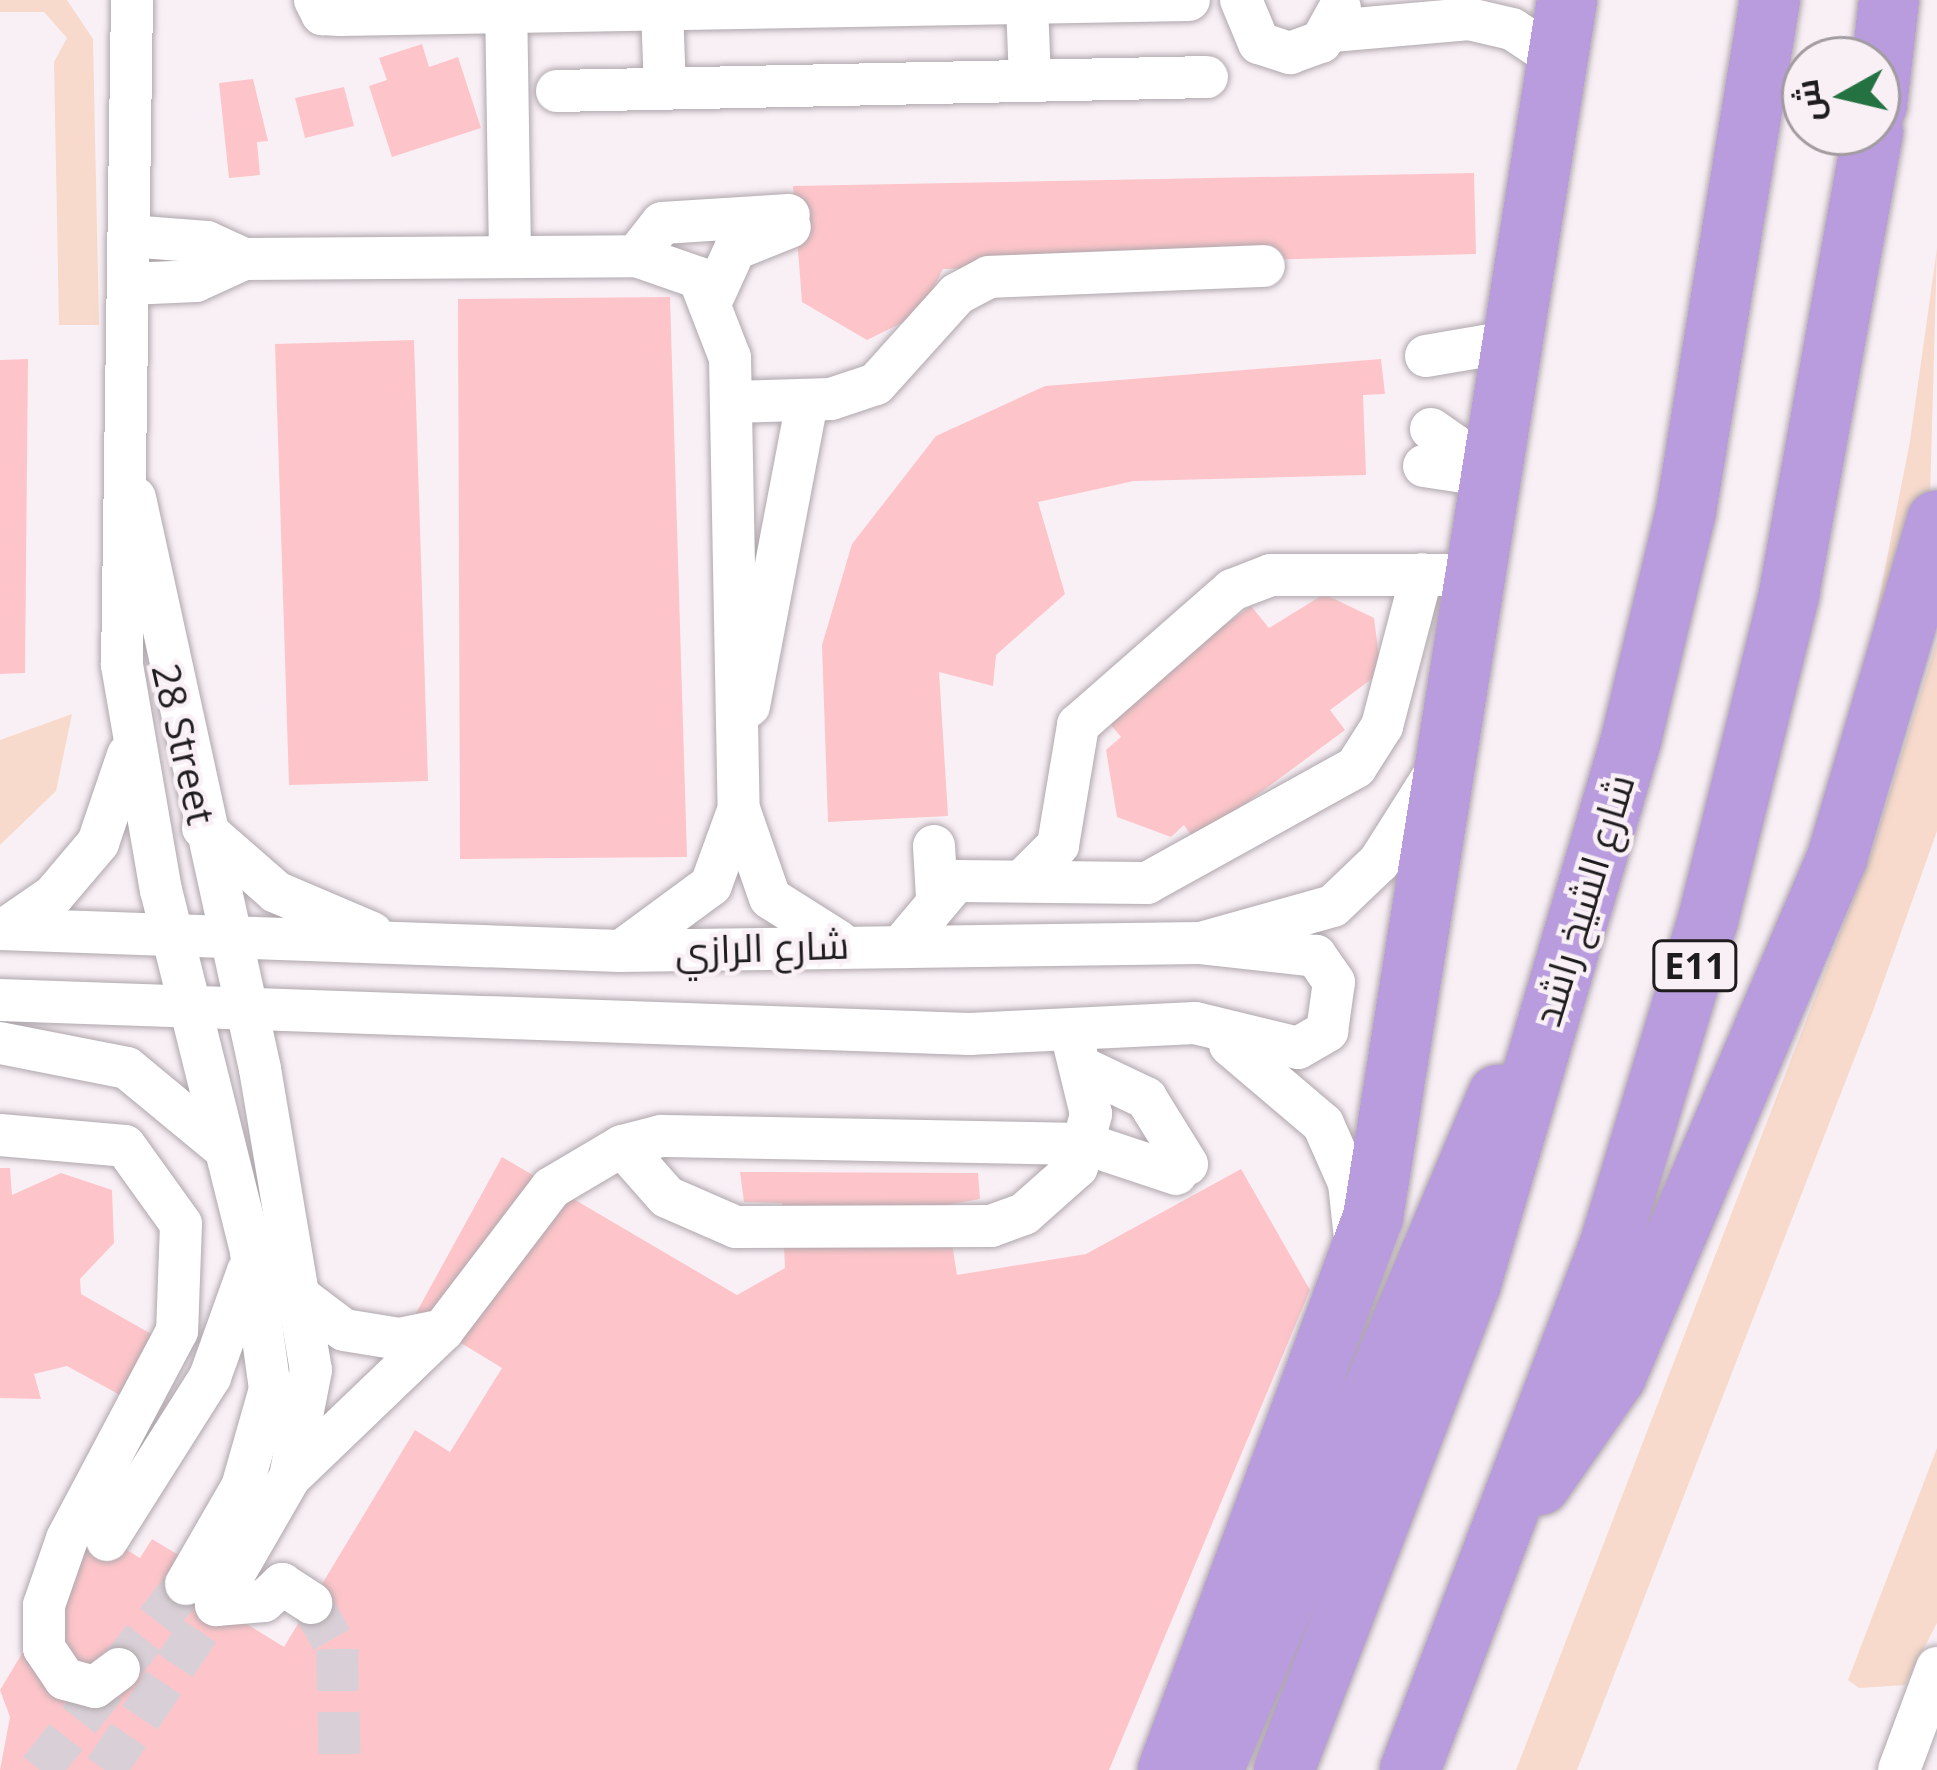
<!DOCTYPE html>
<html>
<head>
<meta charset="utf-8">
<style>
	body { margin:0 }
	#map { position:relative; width:1937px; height:1770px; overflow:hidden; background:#f9f0f6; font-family:"Open Sans",Cairo,sans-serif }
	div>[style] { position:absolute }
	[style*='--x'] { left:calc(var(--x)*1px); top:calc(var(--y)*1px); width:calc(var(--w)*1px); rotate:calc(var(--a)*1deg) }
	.green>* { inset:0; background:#f7dacb }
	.building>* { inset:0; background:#fdc5c9 }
	.minor-tunnel>* { height:42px; margin-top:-21px; transform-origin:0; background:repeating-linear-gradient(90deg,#d8d0d6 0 42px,transparent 0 63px) }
	.roads { filter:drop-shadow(0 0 3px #afa7ac) drop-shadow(0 0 3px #afa7ac) }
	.minor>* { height:42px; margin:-21px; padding:0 21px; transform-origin:21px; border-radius:21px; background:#fff }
	.highway>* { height:60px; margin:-30px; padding:0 30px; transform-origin:30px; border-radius:30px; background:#b89cdd }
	span { translate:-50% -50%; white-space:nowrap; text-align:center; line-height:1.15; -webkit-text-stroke:9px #f9f0f6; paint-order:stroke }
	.shield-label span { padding:3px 9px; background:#f9f0f6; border:3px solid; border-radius:9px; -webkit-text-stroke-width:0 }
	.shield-label { font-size:36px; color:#1f1c1e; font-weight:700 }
	.street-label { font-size:39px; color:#1f1c1e }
	.north { position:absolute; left:1781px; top:36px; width:120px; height:120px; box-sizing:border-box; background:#f9f0f6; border:3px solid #a29ba0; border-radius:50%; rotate:262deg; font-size:33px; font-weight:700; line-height:48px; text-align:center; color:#1f1c1e }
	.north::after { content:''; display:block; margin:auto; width:42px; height:54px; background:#247241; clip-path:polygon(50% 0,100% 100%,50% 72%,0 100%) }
</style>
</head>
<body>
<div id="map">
	<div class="green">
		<i style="clip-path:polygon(0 0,67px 0,93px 39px,99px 325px,59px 325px,54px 62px,67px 38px,44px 12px,0 12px)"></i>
		<i style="clip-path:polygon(1937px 248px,1929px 533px,1859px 701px,1910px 441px)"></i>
		<i style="clip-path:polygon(1937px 641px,1937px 831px,1873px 1011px,1577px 1770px,1516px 1770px,1871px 853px)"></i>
		<i style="clip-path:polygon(72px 714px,56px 791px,0 845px,0 740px)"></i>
		<i style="clip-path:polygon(1937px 1448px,1937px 1623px,1905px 1685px,1859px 1688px,1848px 1680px)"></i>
	</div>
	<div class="building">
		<i style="clip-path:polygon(422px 44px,429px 67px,458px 57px,481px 128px,392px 157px,369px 86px,387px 80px,379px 58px)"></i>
		<i style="clip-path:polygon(253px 79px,268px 141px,257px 142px,260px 175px,229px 178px,219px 83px)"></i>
		<i style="clip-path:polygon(344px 87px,354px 126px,305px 138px,295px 98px)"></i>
		<i style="clip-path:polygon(1474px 173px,1476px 254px,943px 269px,920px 314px,867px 340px,802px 302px,793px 186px)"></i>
		<i style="clip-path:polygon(670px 297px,687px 857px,460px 859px,458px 299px)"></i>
		<i style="clip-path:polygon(414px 340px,428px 781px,289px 785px,275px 344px)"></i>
		<i style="clip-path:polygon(28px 359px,25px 673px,0 674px,0 360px)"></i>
		<i style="clip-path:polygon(1381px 359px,1385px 394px,1363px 395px,1366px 475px,1134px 481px,1038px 502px,1065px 594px,996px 655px,993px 686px,939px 672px,948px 816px,828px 822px,822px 645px,852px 544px,936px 436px,1045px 386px)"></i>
		<i style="clip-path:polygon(1324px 594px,1374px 618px,1381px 672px,1330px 710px,1345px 730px,1195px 841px,1184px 825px,1171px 837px,1117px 817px,1106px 750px,1121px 737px,1102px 714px,1251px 606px,1269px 628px)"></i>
		<i style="clip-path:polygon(502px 1157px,737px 1295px,785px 1268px,782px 1203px,744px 1202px,740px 1172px,978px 1173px,980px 1199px,946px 1205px,957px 1275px,1086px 1254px,1241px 1169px,1310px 1290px,1109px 1770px,0 1770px,10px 1717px,0 1690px,96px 1531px,140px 1558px,152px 1539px,185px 1559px,216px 1605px,284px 1647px,415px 1430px,450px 1452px,502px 1368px,415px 1315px)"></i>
		<i style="clip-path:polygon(0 1168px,10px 1168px,12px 1195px,61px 1173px,112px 1190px,114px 1243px,80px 1279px,81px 1294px,153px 1335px,120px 1395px,67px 1366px,34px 1374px,41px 1399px,0 1398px)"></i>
	</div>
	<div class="minor-tunnel">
		<i style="--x:311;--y:1603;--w:53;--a:60.5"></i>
		<i style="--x:337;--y:1649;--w:121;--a:88.6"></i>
		<i style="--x:40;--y:1770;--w:236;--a:-51.9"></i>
		<i style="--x:105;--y:1770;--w:199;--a:-56.1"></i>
	</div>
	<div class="roads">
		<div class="minor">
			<i style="--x:132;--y:0;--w:665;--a:90.86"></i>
			<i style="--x:122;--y:665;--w:228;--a:80.2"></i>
			<i style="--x:161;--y:890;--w:373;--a:76"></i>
			<i style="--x:251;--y:1252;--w:138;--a:82.1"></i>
			<i style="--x:270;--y:1389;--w:102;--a:105.9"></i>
			<i style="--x:242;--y:1487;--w:112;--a:120"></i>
			<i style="--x:315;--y:0;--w:16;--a:63"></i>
			<i style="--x:322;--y:14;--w:18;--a:3"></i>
			<i style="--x:340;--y:15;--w:849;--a:-1.01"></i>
			<i style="--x:506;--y:0;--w:256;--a:89.1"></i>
			<i style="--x:1241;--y:0;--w:47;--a:67.3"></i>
			<i style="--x:1259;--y:43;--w:33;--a:18"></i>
			<i style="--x:1290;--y:53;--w:33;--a:-20"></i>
			<i style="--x:1321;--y:42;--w:39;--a:-61"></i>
			<i style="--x:1027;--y:5;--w:76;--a:87.7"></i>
			<i style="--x:662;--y:10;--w:79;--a:87.8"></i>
			<i style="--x:1332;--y:31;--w:138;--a:-5"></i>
			<i style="--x:1469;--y:19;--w:44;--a:13.1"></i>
			<i style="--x:1512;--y:29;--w:60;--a:33.4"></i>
			<i style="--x:557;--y:91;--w:650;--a:-1.23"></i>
			<i style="--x:129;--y:236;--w:78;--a:4.4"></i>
			<i style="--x:207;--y:242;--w:41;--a:24.7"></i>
			<i style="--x:636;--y:256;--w:42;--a:-51.8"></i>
			<i style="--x:662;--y:223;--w:127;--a:-3.6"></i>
			<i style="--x:129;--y:284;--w:67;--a:-2.6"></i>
			<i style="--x:196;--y:281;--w:53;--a:-24.6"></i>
			<i style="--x:244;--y:259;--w:392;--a:-0.4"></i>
			<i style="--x:636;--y:256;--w:67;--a:19.2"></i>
			<i style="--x:699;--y:278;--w:86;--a:68.8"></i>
			<i style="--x:730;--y:358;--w:451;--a:88.9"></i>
			<i style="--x:739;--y:809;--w:94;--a:70.8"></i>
			<i style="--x:770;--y:898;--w:80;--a:32.3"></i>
			<i style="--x:714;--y:295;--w:51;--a:-65.5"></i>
			<i style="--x:735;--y:249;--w:59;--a:-21.8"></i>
			<i style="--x:1426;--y:356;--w:89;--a:-9.7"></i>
			<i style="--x:733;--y:402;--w:98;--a:-1.8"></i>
			<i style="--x:831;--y:399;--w:47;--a:-18.4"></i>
			<i style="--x:876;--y:384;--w:121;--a:-48"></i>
			<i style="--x:957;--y:294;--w:36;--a:-28"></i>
			<i style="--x:989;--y:277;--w:275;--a:-2.3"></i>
			<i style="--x:1431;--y:429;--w:28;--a:35"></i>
			<i style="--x:1454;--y:445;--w:28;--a:73"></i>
			<i style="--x:1424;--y:466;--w:67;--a:8.6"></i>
			<i style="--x:135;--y:498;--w:585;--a:77.65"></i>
			<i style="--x:260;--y:1069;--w:305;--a:80.4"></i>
			<i style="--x:311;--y:1370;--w:109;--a:101.1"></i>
			<i style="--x:290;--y:1477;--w:148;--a:120"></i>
			<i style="--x:749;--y:706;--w:309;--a:-79.2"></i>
			<i style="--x:203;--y:828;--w:97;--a:41.2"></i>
			<i style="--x:276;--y:892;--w:104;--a:23.1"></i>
			<i style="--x:934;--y:846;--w:52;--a:86.7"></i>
			<i style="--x:1025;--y:878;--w:47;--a:-45"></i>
			<i style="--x:1058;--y:845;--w:122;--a:-80.5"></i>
			<i style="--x:1078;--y:725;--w:205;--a:-41.2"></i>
			<i style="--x:1232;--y:590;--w:42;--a:-21"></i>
			<i style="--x:1271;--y:575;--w:177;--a:0"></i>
			<i style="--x:0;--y:929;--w:620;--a:2.03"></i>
			<i style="--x:620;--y:951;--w:581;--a:-0.79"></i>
			<i style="--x:1201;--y:943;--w:137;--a:-15.7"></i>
			<i style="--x:1333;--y:906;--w:64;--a:-43.7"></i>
			<i style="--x:1379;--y:862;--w:103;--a:-57.7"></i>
			<i style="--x:5;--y:929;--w:58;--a:-34.5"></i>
			<i style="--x:53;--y:896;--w:70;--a:-49.7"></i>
			<i style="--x:98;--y:843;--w:93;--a:-71.2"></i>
			<i style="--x:903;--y:944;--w:82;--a:-49.9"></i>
			<i style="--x:956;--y:881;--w:191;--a:0.6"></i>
			<i style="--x:1147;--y:883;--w:239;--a:-29"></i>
			<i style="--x:1356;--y:767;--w:49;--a:-57.6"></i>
			<i style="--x:1382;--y:726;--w:157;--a:-75.3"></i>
			<i style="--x:628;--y:946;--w:103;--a:-36.3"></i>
			<i style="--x:711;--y:885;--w:79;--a:-70"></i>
			<i style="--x:0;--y:1000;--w:970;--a:2.01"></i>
			<i style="--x:969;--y:1034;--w:226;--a:-2.8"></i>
			<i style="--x:1195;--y:1023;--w:106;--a:13.6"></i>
			<i style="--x:1298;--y:1048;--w:34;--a:-30"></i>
			<i style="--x:1327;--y:1031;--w:49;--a:-81.9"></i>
			<i style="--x:1334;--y:982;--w:32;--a:-125"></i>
			<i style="--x:1316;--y:956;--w:116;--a:-173.6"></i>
			<i style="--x:0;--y:1043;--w:129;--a:11.1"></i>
			<i style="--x:127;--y:1068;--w:119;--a:39.6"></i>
			<i style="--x:1230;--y:1045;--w:122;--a:40.3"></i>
			<i style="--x:1323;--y:1124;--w:64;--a:66.2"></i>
			<i style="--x:1349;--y:1183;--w:55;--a:83.8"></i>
			<i style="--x:1085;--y:1069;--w:68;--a:25.4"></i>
			<i style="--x:1146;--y:1098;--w:78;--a:58.2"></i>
			<i style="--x:0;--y:1135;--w:125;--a:5"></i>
			<i style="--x:125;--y:1146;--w:96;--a:54.3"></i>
			<i style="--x:181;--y:1224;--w:107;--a:92.1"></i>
			<i style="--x:177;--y:1331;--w:235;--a:117.9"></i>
			<i style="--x:67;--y:1539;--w:70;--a:109.2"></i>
			<i style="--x:44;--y:1605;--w:43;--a:90"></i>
			<i style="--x:44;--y:1648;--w:37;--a:56"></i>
			<i style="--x:65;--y:1679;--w:31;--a:15"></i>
			<i style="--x:95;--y:1687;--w:30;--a:-37"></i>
			<i style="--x:622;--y:1146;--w:68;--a:48.6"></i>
			<i style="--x:667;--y:1197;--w:75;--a:23.5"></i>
			<i style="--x:736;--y:1227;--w:255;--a:-0.2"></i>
			<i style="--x:991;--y:1226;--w:35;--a:-20"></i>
			<i style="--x:1024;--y:1214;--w:71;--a:-41.6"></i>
			<i style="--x:1077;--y:1167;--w:55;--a:-75.2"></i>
			<i style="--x:1091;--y:1114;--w:80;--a:-103.7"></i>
			<i style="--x:303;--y:1299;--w:51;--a:37.1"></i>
			<i style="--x:344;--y:1330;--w:56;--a:9.3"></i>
			<i style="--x:399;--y:1339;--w:45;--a:-11.6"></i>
			<i style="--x:291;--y:1476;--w:211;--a:-43.8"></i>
			<i style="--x:443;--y:1330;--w:178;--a:-52.7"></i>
			<i style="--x:551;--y:1188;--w:82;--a:-30.6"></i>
			<i style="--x:622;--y:1146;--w:40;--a:-14.4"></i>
			<i style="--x:661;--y:1136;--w:425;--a:1.1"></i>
			<i style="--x:1086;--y:1144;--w:95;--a:18.4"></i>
			<i style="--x:107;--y:1540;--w:193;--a:-57.7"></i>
			<i style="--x:210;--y:1377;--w:113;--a:-70.3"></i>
			<i style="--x:216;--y:1605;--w:48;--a:-4.8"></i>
			<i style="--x:264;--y:1601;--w:25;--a:-43"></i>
			<i style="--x:282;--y:1584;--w:35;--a:33"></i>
			<i style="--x:1899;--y:1770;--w:109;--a:-69.6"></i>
		</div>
		<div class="highway">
			<i style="--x:1877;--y:105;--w:106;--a:-83.5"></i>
			<i style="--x:1540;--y:1485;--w:133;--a:-55.1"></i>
			<i style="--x:1616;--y:1376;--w:563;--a:-66.89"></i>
			<i style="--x:1837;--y:858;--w:352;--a:-73.5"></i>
			<i style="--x:1168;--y:1770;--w:590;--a:-69.66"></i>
			<i style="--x:1373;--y:1217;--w:1232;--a:-80.94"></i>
			<i style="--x:1213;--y:1770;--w:733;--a:-67.11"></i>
			<i style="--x:1284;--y:1770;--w:522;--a:-68.99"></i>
			<i style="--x:1471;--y:1283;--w:566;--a:-73.58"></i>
			<i style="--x:1631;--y:740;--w:236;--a:-76.5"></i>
			<i style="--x:1686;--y:511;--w:518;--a:-80.67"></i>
			<i style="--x:1410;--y:1770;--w:563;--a:-69.18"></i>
			<i style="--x:1610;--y:1244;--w:338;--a:-73.2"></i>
			<i style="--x:1708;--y:920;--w:336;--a:-76"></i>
			<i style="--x:1789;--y:594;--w:470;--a:-79.7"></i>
		</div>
	</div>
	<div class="shield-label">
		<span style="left:1695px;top:966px">E11</span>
	</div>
	<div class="street-label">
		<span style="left:184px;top:744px;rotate:77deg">28 Street</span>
		<span style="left:1583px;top:900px;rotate:-73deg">شارع الشيخ راشد</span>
		<span style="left:762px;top:947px;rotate:-2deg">شارع الرازي</span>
	</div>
	<div class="north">ش</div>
</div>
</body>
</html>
